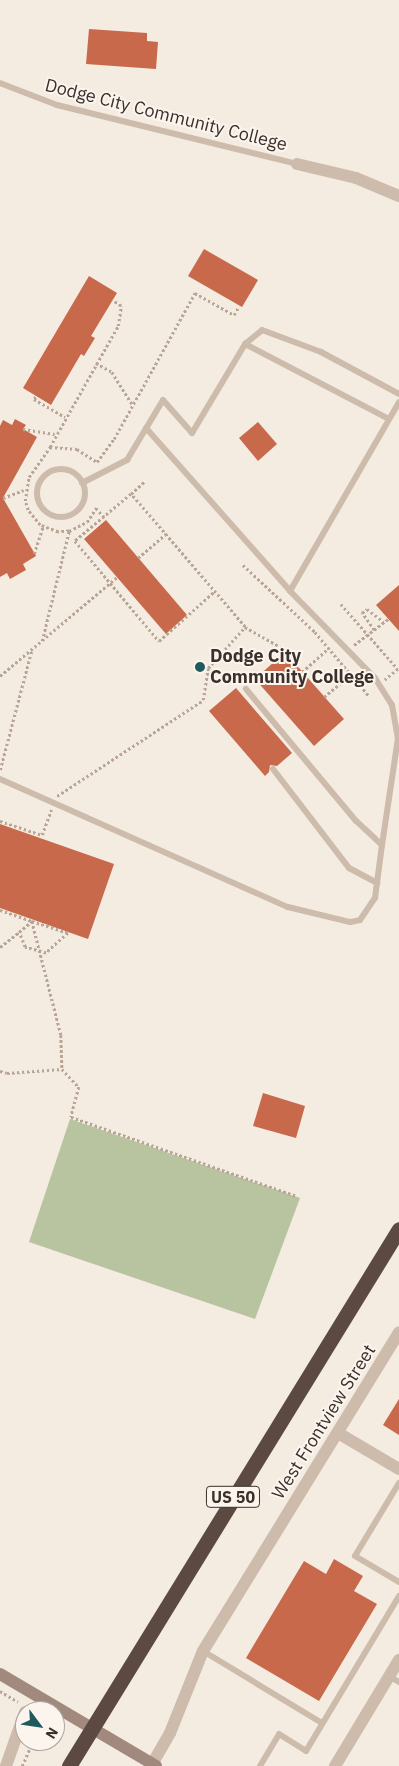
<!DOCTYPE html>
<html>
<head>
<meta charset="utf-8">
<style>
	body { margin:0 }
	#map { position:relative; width:399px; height:1766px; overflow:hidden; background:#f4ebe1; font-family:"IBM Plex Sans",sans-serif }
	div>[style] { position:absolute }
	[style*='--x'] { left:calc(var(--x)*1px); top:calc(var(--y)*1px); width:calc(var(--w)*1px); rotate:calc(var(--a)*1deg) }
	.green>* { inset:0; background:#b8c4a0 }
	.building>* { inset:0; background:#c8694b }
	.path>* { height:2.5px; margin-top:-1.25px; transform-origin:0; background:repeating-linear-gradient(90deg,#b9a596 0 2.5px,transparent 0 5px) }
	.lane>* { height:6px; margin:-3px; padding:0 3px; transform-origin:3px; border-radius:3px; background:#cdbbac }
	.lane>.ring { margin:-3px; padding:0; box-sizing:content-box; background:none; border:6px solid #cdbbac; border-radius:50% }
	.street>* { height:12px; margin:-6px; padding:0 6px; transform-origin:6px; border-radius:6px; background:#cdbbac }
	.secondary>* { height:12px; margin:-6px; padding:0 6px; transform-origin:6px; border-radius:6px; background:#a18a7d }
	.highway>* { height:15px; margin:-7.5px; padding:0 7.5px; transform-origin:7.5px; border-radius:7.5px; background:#5c4a42 }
	.dots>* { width:14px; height:14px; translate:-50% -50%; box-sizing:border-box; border:2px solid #fbf5ee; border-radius:50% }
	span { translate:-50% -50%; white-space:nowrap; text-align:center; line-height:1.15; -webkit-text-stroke:4px #fbf5ee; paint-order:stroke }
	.shield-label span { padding:1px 4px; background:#fbf5ee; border:1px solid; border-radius:4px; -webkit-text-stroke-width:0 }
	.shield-label { font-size:16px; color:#3b302b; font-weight:700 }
	.street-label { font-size:18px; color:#3b302b }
	.poi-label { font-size:18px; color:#3b302b; font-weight:700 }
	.left { translate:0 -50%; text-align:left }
	.north { position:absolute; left:15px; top:1701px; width:50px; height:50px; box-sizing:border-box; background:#fbf5ee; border:1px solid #aea6a0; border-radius:50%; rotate:121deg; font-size:14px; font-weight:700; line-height:20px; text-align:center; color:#3b302b }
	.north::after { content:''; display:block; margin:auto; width:18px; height:22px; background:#1f5a5e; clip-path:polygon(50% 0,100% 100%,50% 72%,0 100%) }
</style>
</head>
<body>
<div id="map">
	<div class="green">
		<i style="clip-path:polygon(70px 1119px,300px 1198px,255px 1319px,29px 1242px)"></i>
	</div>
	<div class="building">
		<i style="clip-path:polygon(89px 29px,147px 33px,147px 41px,158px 42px,156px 69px,86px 64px)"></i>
		<i style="clip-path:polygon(204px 249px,258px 280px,242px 307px,188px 276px)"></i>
		<i style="clip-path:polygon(89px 276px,117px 293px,91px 336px,95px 338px,84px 356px,81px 354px,51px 405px,23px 388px)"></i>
		<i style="clip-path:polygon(15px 419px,26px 425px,23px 429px,37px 437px,3px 498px,36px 556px,23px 564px,26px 570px,10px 579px,7px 573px,0 577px,0 426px,3px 420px,12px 425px)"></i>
		<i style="clip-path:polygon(258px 422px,277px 444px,258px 461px,239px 438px)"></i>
		<i style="clip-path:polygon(106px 520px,187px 615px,166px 634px,84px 539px)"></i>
		<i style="clip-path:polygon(399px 585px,399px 631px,376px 605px)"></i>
		<i style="clip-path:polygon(285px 652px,344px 719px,314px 746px,255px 679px)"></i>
		<i style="clip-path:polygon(236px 688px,292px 753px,277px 766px,270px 765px,269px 772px,265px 776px,209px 711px)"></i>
		<i style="clip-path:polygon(0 824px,114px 864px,88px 939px,0 908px)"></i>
		<i style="clip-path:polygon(263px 1093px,305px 1106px,296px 1138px,253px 1126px)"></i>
		<i style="clip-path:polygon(399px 1399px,399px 1435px,383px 1425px)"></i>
		<i style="clip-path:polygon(334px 1559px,363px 1576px,354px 1591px,377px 1604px,319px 1701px,246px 1658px,304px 1561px,326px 1574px)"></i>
	</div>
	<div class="path">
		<i style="--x:96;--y:363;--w:18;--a:29"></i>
		<i style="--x:112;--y:372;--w:40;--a:58"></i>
		<i style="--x:36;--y:397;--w:3;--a:135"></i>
		<i style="--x:34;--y:399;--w:36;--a:30"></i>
		<i style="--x:23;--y:429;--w:32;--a:9"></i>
		<i style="--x:50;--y:447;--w:139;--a:-60.7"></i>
		<i style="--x:118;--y:326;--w:20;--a:-81"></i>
		<i style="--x:121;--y:306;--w:11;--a:-146"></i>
		<i style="--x:131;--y:494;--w:73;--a:140"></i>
		<i style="--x:75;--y:541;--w:131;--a:50"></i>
		<i style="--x:159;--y:641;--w:75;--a:-41.8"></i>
		<i style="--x:3;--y:498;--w:22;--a:-21"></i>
		<i style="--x:69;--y:531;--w:11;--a:175"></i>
		<i style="--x:58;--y:532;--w:19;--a:-159"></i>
		<i style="--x:40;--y:525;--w:19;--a:-129"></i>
		<i style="--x:28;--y:510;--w:9;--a:-108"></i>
		<i style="--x:25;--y:501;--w:24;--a:-81"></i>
		<i style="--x:29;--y:477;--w:37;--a:-55"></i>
		<i style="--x:50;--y:447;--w:27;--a:4"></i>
		<i style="--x:77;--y:449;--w:24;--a:33"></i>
		<i style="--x:97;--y:462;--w:29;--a:-54"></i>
		<i style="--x:114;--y:439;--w:167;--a:-61"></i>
		<i style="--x:195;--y:293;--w:45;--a:29.4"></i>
		<i style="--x:234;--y:315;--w:10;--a:-61"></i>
		<i style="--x:34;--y:554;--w:29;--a:-72"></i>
		<i style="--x:138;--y:558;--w:37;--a:-41"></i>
		<i style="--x:243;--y:565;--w:98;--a:42.9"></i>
		<i style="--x:315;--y:632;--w:84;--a:49.8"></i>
		<i style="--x:341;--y:604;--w:86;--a:48.8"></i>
		<i style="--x:398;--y:669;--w:17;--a:140"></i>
		<i style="--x:245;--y:627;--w:45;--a:29.4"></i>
		<i style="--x:374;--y:630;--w:21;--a:-125"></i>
		<i style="--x:362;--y:613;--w:6;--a:-39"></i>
		<i style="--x:367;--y:609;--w:21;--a:37"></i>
		<i style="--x:42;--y:641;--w:113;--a:-76.2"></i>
		<i style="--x:69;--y:531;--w:20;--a:-27"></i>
		<i style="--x:87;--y:522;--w:17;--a:-57"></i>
		<i style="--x:96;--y:508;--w:12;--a:48"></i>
		<i style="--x:354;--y:645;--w:43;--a:-37.4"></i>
		<i style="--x:302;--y:672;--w:36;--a:-42"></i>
		<i style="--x:0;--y:676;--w:153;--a:-40.2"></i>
		<i style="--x:324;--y:697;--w:35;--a:-40"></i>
		<i style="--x:0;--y:770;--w:125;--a:-75.2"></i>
		<i style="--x:57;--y:796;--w:175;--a:-33.3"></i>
		<i style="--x:203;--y:700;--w:32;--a:-81"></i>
		<i style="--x:208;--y:668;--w:55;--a:-47.9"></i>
		<i style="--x:245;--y:627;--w:175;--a:-130.6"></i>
		<i style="--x:131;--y:494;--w:19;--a:-43"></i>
		<i style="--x:0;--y:821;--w:44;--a:18.4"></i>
		<i style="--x:42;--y:835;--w:27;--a:-70"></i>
		<i style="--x:0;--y:910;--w:34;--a:19"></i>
		<i style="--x:32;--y:921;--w:118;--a:75.7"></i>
		<i style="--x:61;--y:1035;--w:34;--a:88"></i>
		<i style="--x:62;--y:1069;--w:25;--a:47"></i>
		<i style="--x:79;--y:1087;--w:31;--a:105"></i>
		<i style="--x:71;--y:1117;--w:239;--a:19.3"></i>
		<i style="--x:0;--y:947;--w:24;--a:-38"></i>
		<i style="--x:19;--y:932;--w:17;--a:-40"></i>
		<i style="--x:32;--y:921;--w:38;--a:18"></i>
		<i style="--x:68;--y:933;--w:30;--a:138"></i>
		<i style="--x:46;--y:953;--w:22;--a:-164"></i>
		<i style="--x:25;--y:947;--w:16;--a:-112"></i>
		<i style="--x:0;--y:1071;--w:7;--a:16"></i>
		<i style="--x:7;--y:1073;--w:55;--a:-4.2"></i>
		<i style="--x:0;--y:1691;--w:21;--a:31"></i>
		<i style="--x:22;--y:1766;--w:27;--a:-66"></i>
	</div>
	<div class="lane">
		<i style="--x:0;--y:83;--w:61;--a:21.1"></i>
		<i style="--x:57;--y:105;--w:247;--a:13.8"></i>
		<i style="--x:245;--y:344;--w:22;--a:-39"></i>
		<i style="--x:262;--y:330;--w:63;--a:20.4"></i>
		<i style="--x:321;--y:352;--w:89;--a:28.3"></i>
		<i style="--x:146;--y:428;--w:217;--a:48.5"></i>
		<i style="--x:290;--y:591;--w:122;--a:45.7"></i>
		<i style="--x:375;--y:678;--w:32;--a:58"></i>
		<i style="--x:392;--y:705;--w:34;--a:80"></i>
		<i style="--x:398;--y:738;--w:108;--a:98.5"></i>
		<i class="ring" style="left:37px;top:469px;width:42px;height:42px"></i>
		<i style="--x:82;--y:483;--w:51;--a:-27.1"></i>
		<i style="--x:127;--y:460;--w:70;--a:-59"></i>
		<i style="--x:163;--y:400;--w:44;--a:48.7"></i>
		<i style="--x:192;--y:433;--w:104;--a:-59.2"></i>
		<i style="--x:245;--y:344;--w:162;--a:27.5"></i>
		<i style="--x:290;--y:591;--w:218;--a:-60"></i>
		<i style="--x:273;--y:769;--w:125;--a:52.5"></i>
		<i style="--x:349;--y:868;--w:32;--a:28"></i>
		<i style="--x:0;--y:779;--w:315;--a:24"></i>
		<i style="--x:288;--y:907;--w:64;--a:13.6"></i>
		<i style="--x:350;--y:922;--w:10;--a:-11"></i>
		<i style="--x:360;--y:920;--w:27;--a:-56"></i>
		<i style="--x:375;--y:898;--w:53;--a:-82.5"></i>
		<i style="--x:382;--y:845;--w:35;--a:-137"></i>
		<i style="--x:356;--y:821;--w:172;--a:-129.8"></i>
		<i style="--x:399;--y:1483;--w:85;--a:121.1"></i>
		<i style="--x:355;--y:1556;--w:51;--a:30.6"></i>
		<i style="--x:203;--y:1651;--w:139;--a:31.2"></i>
		<i style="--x:389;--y:1676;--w:12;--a:31"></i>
		<i style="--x:260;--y:1766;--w:37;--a:-59"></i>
		<i style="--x:279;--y:1734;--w:32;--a:32"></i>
		<i style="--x:306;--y:1751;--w:181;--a:-59"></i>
	</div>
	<div class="street">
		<i style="--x:297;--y:164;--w:61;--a:13.3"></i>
		<i style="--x:356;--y:178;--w:47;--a:22.7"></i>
		<i style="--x:338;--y:1433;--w:71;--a:30.5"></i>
		<i style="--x:6;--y:1766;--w:57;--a:-70.6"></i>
		<i style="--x:151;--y:1766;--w:38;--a:-60"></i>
		<i style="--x:170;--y:1733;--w:88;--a:-68.1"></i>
		<i style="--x:203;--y:1651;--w:374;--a:-58.4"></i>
		<i style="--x:335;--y:1766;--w:124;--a:-58.9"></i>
	</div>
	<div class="secondary">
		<i style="--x:0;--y:1674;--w:181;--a:30.5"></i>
	</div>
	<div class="highway">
		<i style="--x:69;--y:1766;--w:630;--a:-58.43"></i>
	</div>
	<div class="dots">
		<i style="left:200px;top:667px;background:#1f5a5e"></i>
	</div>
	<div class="shield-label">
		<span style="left:233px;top:1497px">US 50</span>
	</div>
	<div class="street-label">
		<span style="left:166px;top:115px;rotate:14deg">Dodge City Community College</span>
		<span style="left:324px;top:1422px;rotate:-58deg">West Frontview Street</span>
	</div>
	<div class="poi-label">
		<span class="left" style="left:210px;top:667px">Dodge City<br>Community College</span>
	</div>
	<div class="north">N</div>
</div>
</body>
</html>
